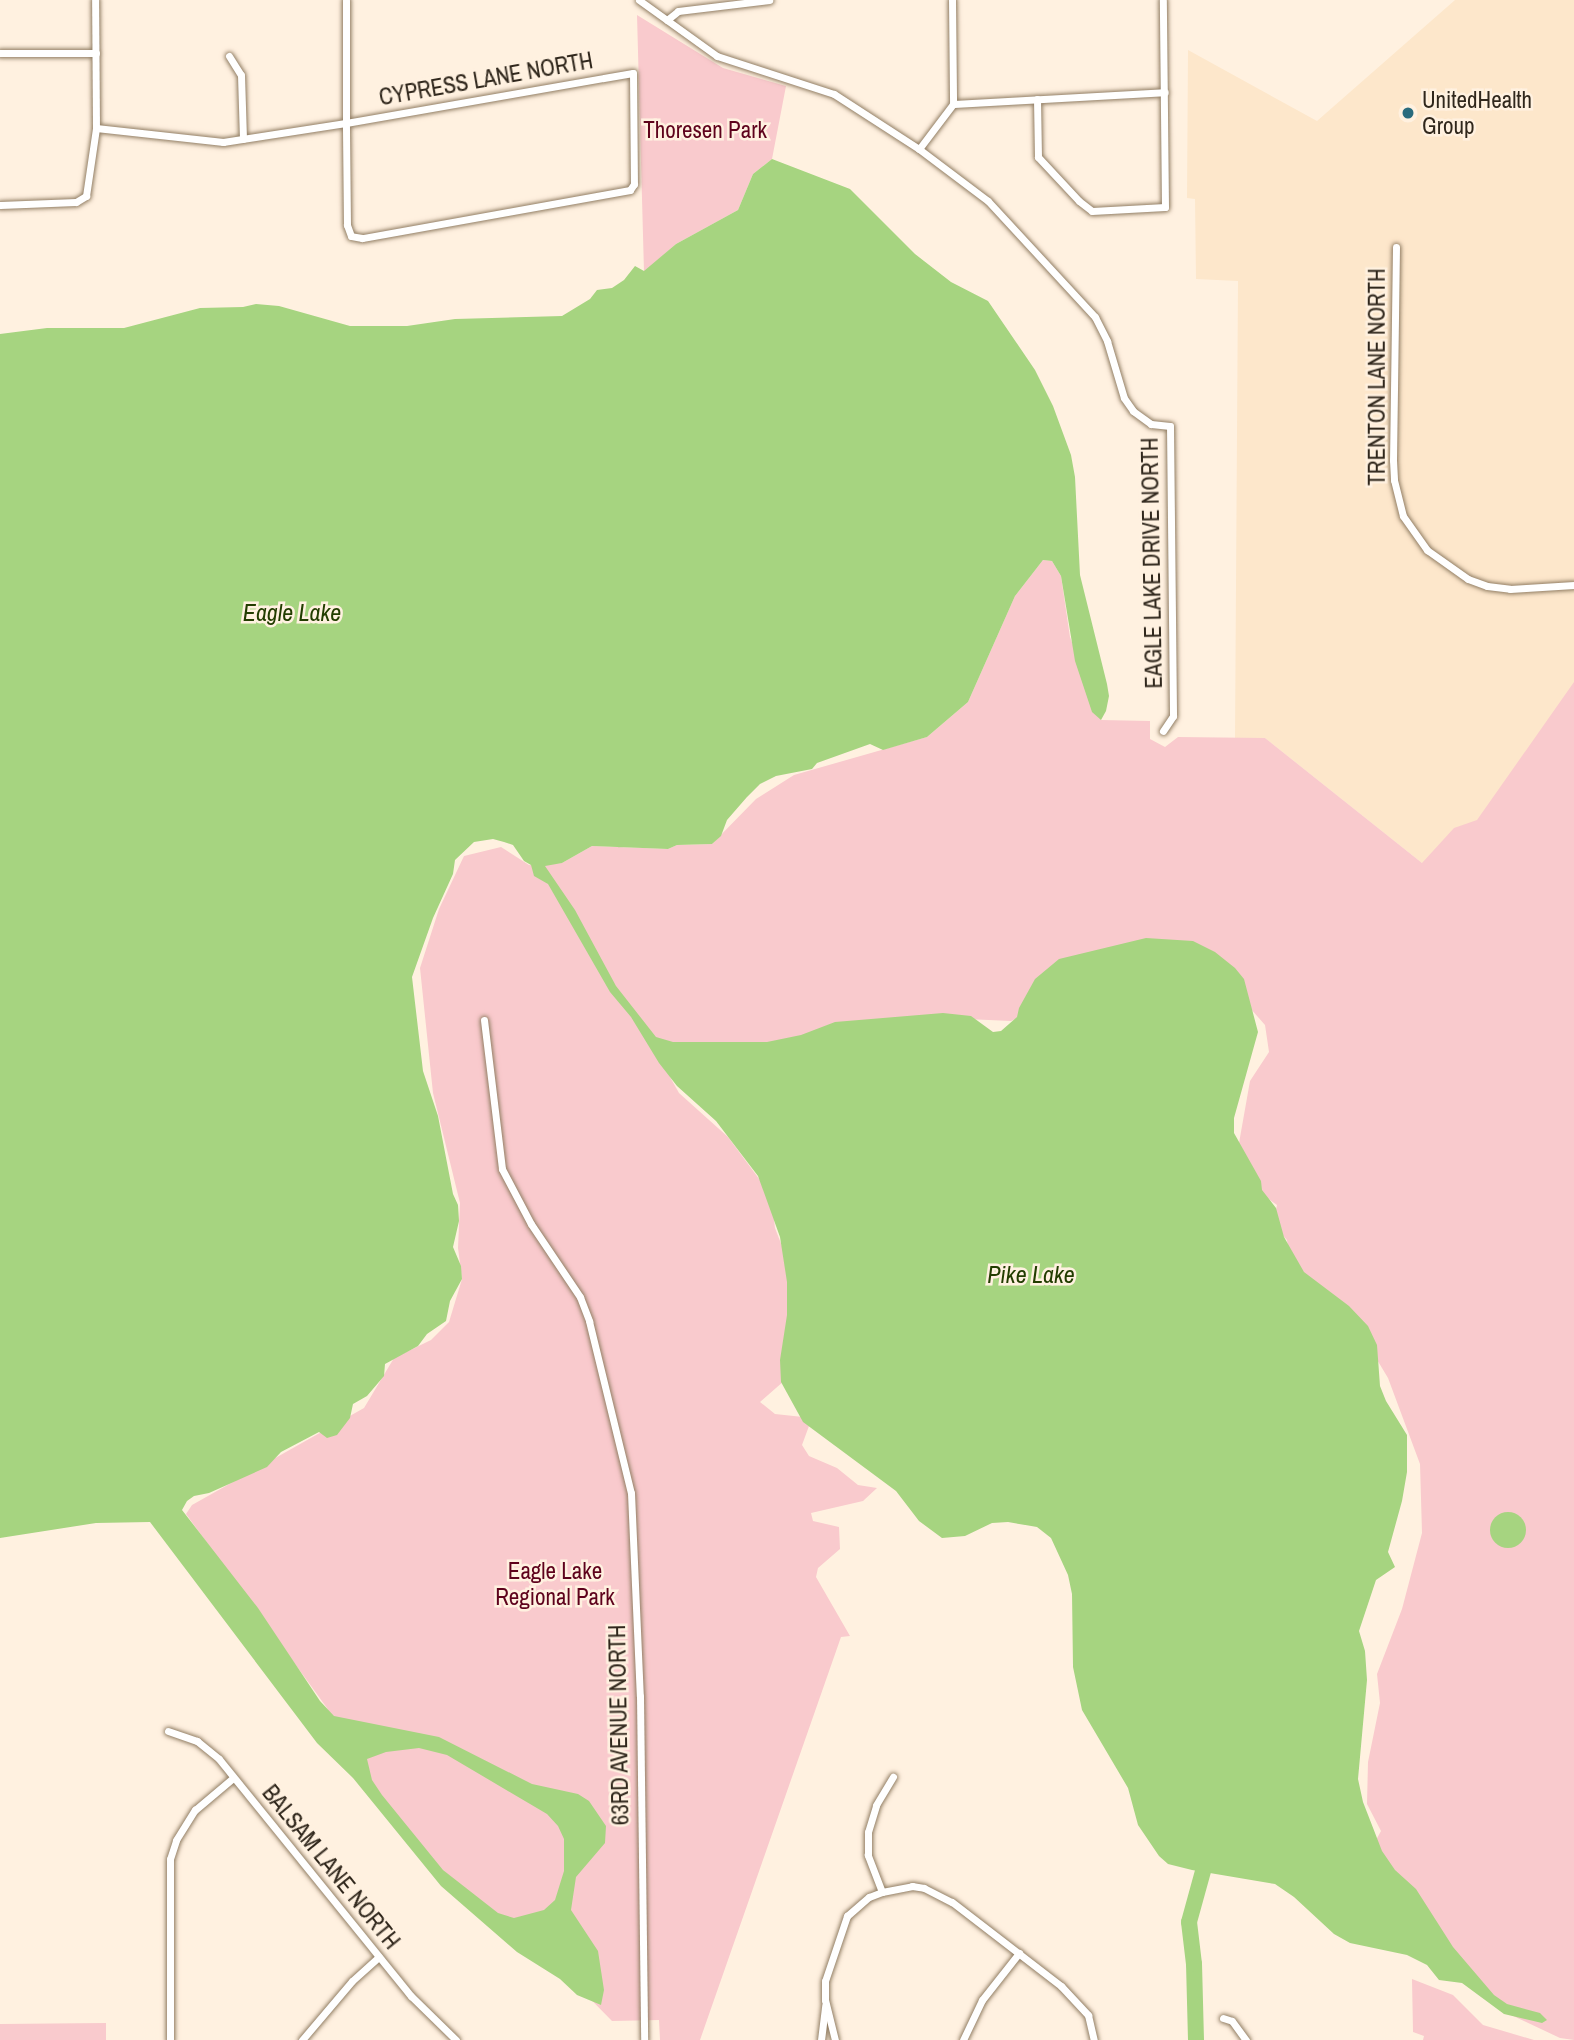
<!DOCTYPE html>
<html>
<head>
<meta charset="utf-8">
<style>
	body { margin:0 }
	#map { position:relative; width:1574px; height:2040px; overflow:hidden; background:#fff1e0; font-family:"Archivo Narrow",sans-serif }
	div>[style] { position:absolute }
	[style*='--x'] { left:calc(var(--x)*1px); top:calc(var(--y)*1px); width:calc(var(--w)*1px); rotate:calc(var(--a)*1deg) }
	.built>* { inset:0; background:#fde7cb }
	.green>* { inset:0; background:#f9cacd }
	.water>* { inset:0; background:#a6d480 }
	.round { border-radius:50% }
	.river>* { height:16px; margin:-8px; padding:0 8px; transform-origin:8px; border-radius:8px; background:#a6d480 }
	.roads { filter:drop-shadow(0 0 2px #927e64) drop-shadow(0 0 2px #927e64) }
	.street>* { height:7px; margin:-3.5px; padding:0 3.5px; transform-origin:3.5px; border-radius:3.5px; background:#fff }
	.dots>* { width:19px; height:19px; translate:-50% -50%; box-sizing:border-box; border:4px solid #fff1e0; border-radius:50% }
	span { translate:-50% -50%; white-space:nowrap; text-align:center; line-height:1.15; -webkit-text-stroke:5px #fff1e0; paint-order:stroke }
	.street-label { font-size:23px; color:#30271c }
	.poi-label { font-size:23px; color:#30271c }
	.left { translate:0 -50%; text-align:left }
	.park-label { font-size:23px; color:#5e021c }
	.water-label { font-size:24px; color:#223d00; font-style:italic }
</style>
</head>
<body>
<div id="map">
	<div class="built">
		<i style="clip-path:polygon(1455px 0,1574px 0,1574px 984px,1265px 738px,1235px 738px,1238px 281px,1196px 279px,1195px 199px,1187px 198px,1188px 50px,1317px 121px)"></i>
	</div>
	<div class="green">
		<i style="clip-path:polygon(637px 15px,723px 68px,786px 86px,772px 159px,753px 174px,738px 210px,676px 244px,644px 272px)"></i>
		<i style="clip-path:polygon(1043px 560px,1052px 561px,1061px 576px,1070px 637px,1101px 720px,1150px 721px,1150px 739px,1165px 747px,1178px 737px,1265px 738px,1422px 863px,1454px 828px,1477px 820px,1574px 682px,1574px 2040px,1560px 2038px,1507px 2013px,1370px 1851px,1381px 1831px,1367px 1804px,1368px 1762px,1380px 1703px,1377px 1674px,1402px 1609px,1422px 1533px,1420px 1464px,1388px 1378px,1373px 1353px,1291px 1270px,1287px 1240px,1273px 1225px,1277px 1205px,1251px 1186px,1236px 1160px,1250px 1081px,1269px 1052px,1265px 1025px,1229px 984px,1024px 1015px,1011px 1021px,944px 1018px,670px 1077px,679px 1093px,728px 1137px,771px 1195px,775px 1228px,797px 1285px,800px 1367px,760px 1402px,775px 1414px,803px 1417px,809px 1426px,802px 1445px,809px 1456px,837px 1468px,858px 1485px,877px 1488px,863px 1501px,811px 1513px,813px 1521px,839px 1527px,840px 1549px,818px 1568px,816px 1577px,850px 1636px,841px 1637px,700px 2040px,660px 2040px,659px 2020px,612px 2021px,553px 1961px,429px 1859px,349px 1760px,327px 1708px,186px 1514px,192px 1505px,364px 1408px,394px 1358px,431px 1340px,449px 1322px,462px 1279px,458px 1248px,460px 1203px,433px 1093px,420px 968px,439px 909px,464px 856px,501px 847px,529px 865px,562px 863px,592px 846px,668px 849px,677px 845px,712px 844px,756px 799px,794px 775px,927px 737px,968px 702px,1015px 596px)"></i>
		<i style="clip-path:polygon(1412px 1979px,1453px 1995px,1483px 2025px,1534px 2040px,1423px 2040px,1424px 2036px,1413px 2032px)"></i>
		<i style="clip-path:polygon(106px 2023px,106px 2040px,0 2040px,0 2024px)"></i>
	</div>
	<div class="water">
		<i style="clip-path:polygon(evenodd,772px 159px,850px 189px,915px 254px,951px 282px,988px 301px,1035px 370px,1053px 406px,1071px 455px,1075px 477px,1080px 575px,1107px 684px,1109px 696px,1106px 711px,1101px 720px,1092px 712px,1075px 661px,1061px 576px,1052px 561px,1043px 560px,1015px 596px,968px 702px,927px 737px,883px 750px,870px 744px,817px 763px,812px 769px,776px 776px,760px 784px,747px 797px,727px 820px,721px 836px,712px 844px,677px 845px,668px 849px,592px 846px,562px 863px,545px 866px,575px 910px,616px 986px,656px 1037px,673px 1042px,767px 1042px,801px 1035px,835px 1022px,943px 1013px,971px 1016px,993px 1032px,1001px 1031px,1017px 1017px,1019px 1008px,1035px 979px,1059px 959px,1146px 938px,1193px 941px,1215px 952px,1235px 968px,1244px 979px,1258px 1032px,1234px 1118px,1234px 1133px,1261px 1181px,1262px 1190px,1276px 1208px,1284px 1237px,1304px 1272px,1349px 1306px,1368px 1326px,1377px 1345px,1380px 1386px,1386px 1401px,1407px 1435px,1407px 1472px,1402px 1501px,1388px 1552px,1395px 1567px,1376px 1580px,1359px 1631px,1365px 1651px,1367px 1680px,1358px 1779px,1363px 1802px,1382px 1851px,1395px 1870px,1416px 1889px,1453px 1947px,1494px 1995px,1507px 2004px,1540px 2013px,1547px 2020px,1542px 2023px,1504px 2014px,1462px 1983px,1439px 1980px,1427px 1965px,1407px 1955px,1350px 1943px,1334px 1934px,1294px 1897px,1275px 1884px,1192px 1870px,1168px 1864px,1159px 1856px,1138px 1825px,1128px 1788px,1082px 1710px,1073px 1667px,1072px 1594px,1068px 1575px,1051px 1538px,1037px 1527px,1008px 1522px,992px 1523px,965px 1536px,942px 1538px,919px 1521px,896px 1491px,803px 1422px,781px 1382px,780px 1360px,787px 1315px,787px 1282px,780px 1237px,758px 1176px,716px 1121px,677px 1086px,659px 1063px,631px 1017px,610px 992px,548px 884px,534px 876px,531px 865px,524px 861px,513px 845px,504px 842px,493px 839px,474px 842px,455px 860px,453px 874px,433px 918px,412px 977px,423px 1071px,438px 1116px,453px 1194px,458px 1205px,459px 1221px,453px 1247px,461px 1266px,462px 1279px,450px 1301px,446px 1321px,427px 1334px,418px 1346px,385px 1364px,384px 1376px,367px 1396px,353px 1404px,350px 1418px,337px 1435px,327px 1438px,319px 1432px,281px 1452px,267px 1467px,209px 1493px,194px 1496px,187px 1501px,182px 1510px,258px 1608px,320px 1701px,334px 1716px,439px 1737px,532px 1784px,578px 1794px,589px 1801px,606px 1826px,605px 1843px,576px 1877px,571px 1910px,598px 1951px,604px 1990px,601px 2005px,577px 1995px,560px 1979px,517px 1952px,441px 1886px,353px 1778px,317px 1743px,150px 1522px,96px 1523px,0 1538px,0 334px,47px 328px,124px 328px,200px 308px,243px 307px,256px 304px,279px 306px,350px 326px,407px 326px,455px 319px,562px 316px,590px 299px,597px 290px,612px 288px,624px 280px,635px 266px,644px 271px,676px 244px,738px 210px,753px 174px,772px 159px,419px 1748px,447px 1755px,547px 1814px,558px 1826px,564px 1839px,564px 1871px,555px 1900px,544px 1910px,514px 1918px,498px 1913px,443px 1870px,382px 1795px,372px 1780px,367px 1759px,386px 1752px,419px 1748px)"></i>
		<i class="round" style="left:1490px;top:1512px;width:36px;height:36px"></i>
	</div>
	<div class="river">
		<i style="--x:1196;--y:2040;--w:76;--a:-91.5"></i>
		<i style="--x:1194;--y:1964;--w:42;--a:-96.8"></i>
		<i style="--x:1189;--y:1922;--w:53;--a:-74.6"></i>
	</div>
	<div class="roads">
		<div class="street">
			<i style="--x:639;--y:0;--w:96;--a:35.7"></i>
			<i style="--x:717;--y:56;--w:123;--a:18"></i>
			<i style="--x:834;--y:94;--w:101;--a:32.9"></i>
			<i style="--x:919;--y:149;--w:86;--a:37"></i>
			<i style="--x:988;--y:201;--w:158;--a:47.3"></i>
			<i style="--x:1095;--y:317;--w:27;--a:63"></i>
			<i style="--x:1107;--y:341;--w:59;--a:73.4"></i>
			<i style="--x:1124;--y:398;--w:16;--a:55"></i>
			<i style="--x:1133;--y:411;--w:22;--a:36"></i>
			<i style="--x:1151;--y:424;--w:19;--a:6"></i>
			<i style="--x:1170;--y:426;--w:290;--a:89.4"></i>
			<i style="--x:1173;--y:716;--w:18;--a:124"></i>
			<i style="--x:952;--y:0;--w:104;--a:89.4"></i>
			<i style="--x:667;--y:20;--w:14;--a:-39"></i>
			<i style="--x:678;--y:11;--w:92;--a:-6.9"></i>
			<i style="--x:0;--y:53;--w:96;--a:0"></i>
			<i style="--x:229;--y:56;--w:22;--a:58"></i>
			<i style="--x:241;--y:75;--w:64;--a:88.2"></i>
			<i style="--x:1037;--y:99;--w:58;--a:89"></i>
			<i style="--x:1038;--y:157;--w:60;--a:47"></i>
			<i style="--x:1079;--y:201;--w:16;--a:38"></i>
			<i style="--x:1092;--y:211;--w:73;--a:-3.1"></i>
			<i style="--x:1165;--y:207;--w:207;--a:-90.6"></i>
			<i style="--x:96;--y:128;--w:128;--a:6.3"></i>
			<i style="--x:223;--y:142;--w:124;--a:-8.8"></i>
			<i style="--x:346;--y:123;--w:291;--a:-9.9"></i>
			<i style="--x:633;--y:73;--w:111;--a:89.5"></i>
			<i style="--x:634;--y:184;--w:7;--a:124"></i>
			<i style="--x:630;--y:190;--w:272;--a:169.8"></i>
			<i style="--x:362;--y:238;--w:11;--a:-170"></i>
			<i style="--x:351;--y:236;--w:12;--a:-110"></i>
			<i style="--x:347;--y:225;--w:102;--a:-90.6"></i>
			<i style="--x:346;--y:123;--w:123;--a:-90"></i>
			<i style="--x:919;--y:149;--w:56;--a:-52.9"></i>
			<i style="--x:953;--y:104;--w:212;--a:-3.2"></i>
			<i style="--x:0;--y:205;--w:76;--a:-2.3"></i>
			<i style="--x:76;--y:202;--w:12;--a:-31"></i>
			<i style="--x:86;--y:196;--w:69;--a:-81.6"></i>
			<i style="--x:96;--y:128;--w:128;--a:-90.4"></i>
			<i style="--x:1396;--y:247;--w:213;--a:90.8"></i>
			<i style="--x:1393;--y:460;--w:20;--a:87"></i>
			<i style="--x:1394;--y:480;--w:37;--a:76"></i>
			<i style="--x:1403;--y:516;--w:42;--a:54.8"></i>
			<i style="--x:1427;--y:550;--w:50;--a:35.3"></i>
			<i style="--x:1468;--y:579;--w:20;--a:20"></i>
			<i style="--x:1487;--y:586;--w:23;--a:7"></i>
			<i style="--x:1510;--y:589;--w:64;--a:-3.6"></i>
			<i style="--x:484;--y:1020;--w:150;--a:83.1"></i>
			<i style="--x:502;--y:1169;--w:62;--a:62.2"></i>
			<i style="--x:531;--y:1224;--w:88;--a:56.1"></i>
			<i style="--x:580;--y:1297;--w:26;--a:69"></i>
			<i style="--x:589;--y:1321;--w:177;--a:76.3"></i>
			<i style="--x:631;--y:1493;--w:203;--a:87.5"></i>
			<i style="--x:640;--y:1696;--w:344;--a:89.3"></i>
			<i style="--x:168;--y:1731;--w:31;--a:19"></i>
			<i style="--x:197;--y:1741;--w:28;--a:39"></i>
			<i style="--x:219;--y:1759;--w:305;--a:51"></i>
			<i style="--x:411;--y:1996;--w:63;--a:44.4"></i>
			<i style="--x:882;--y:1892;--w:40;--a:-111"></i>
			<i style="--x:868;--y:1855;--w:23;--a:-90"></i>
			<i style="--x:868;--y:1832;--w:28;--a:-73"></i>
			<i style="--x:876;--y:1805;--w:33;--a:-59"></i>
			<i style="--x:1223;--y:2018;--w:9;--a:18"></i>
			<i style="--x:1232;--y:2021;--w:24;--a:54"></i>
			<i style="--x:170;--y:2040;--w:181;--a:-90"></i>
			<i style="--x:170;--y:1859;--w:20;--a:-72"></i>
			<i style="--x:176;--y:1840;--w:36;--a:-58"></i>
			<i style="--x:195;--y:1810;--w:50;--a:-40.1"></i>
			<i style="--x:302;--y:2040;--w:77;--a:-49.7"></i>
			<i style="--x:352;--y:1981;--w:36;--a:-42"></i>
			<i style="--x:821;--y:2040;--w:35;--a:-83"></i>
			<i style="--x:835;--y:2040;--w:41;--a:-104"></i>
			<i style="--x:825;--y:2000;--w:19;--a:-90"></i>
			<i style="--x:825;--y:1981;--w:69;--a:-71.3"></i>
			<i style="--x:847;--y:1916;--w:29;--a:-41"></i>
			<i style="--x:869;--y:1897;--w:14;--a:-21"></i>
			<i style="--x:882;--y:1892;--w:31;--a:-11"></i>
			<i style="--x:912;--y:1886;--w:12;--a:9"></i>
			<i style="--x:924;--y:1888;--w:31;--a:27"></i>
			<i style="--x:952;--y:1902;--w:138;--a:37.6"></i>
			<i style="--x:1061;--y:1986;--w:40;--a:47"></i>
			<i style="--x:1088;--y:2015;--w:26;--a:77"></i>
			<i style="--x:963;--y:2040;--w:44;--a:-64.6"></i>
			<i style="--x:982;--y:2000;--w:60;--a:-51.8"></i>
		</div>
	</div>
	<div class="dots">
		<i style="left:1408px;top:113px;background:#296b7d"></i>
	</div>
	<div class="street-label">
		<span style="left:486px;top:79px;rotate:-10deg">CYPRESS LANE NORTH</span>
		<span style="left:1377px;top:377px;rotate:-90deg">TRENTON LANE NORTH</span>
		<span style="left:1152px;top:563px;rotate:-91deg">EAGLE LAKE DRIVE NORTH</span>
		<span style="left:619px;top:1725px;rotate:-91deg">63RD AVENUE NORTH</span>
		<span style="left:331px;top:1867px;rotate:51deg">BALSAM LANE NORTH</span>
	</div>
	<div class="poi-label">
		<span class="left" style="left:1422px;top:113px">UnitedHealth<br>Group</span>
	</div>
	<div class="park-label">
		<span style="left:705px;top:130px">Thoresen Park</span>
		<span style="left:555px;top:1584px">Eagle Lake<br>Regional Park</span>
	</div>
	<div class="water-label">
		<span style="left:292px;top:613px">Eagle Lake</span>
		<span style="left:1031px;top:1275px">Pike Lake</span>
	</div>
</div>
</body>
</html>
